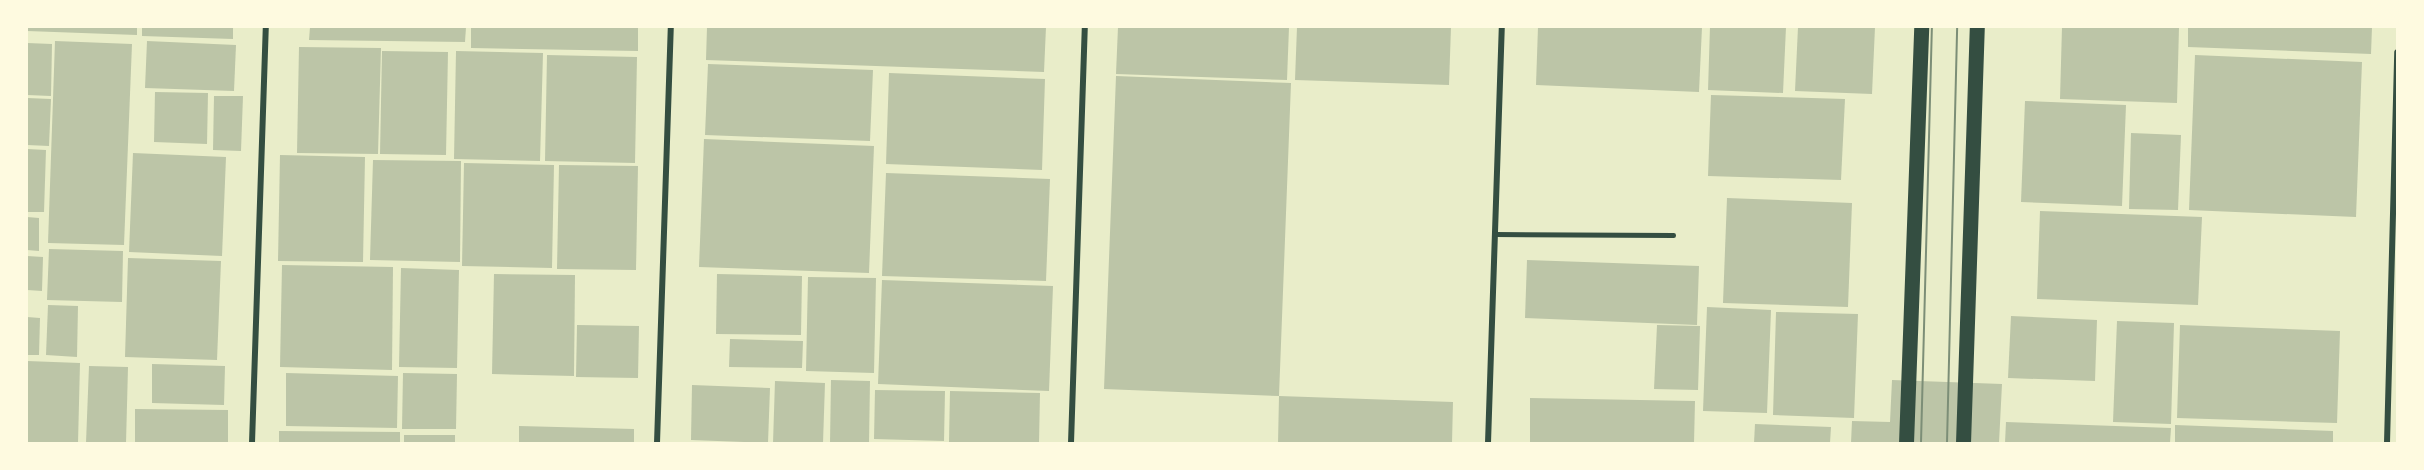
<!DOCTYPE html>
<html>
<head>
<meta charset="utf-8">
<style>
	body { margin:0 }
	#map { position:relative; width:2424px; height:470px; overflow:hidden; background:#e9edc9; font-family:"Archivo Narrow",sans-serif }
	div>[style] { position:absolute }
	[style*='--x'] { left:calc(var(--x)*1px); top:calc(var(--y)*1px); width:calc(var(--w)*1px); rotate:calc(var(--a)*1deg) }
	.building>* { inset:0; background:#bcc5a7 }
	.service>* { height:4.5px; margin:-2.25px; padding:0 2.25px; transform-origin:2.25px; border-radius:2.25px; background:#344e41 }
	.minor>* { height:6px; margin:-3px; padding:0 3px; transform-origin:3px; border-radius:3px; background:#344e41 }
	.primary>* { height:15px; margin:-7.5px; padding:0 7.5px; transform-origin:7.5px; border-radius:7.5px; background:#344e41 }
	.tram>* { height:1.5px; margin:-0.75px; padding:0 0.75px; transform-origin:0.75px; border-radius:0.75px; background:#7c8e77 }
	span { translate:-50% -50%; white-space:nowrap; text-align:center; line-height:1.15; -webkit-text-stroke:5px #fefae0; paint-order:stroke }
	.frame { position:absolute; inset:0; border:28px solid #fefae0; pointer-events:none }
</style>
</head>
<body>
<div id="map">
	<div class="building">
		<i style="clip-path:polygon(27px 27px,137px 27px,137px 35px,27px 31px)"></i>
		<i style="clip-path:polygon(142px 27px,233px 27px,233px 39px,142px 36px)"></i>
		<i style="clip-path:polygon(310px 27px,466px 27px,465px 42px,309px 40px)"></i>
		<i style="clip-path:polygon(471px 27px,638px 27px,638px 51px,471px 48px)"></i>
		<i style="clip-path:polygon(707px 27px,1046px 27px,1044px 72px,706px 60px)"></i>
		<i style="clip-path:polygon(1118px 27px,1289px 27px,1287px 80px,1116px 74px)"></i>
		<i style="clip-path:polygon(1297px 27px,1451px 27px,1449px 85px,1295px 80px)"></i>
		<i style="clip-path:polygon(1538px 27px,1702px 27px,1699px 92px,1536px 85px)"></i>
		<i style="clip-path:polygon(1710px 27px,1786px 27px,1783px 93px,1708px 90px)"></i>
		<i style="clip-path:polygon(1798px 27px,1875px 27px,1872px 94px,1795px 91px)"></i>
		<i style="clip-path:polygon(2062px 27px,2179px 27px,2177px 103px,2060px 99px)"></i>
		<i style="clip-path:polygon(2188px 27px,2372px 27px,2371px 54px,2188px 47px)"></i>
		<i style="clip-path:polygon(55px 41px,132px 44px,124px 245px,48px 243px)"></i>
		<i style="clip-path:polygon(147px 41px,236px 45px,234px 91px,145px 88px)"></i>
		<i style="clip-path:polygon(27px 43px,52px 44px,51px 96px,27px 95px)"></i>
		<i style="clip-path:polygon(299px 47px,381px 48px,378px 154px,297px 153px)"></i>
		<i style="clip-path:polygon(382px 51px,448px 52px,446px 155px,380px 154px)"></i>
		<i style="clip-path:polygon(456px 51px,543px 53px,540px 161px,454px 159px)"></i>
		<i style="clip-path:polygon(547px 55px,637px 57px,635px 163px,545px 161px)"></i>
		<i style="clip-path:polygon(2195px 55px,2362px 62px,2356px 217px,2189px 210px)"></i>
		<i style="clip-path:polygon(708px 64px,873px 70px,870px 141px,705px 135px)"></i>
		<i style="clip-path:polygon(889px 73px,1045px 79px,1042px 170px,886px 164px)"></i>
		<i style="clip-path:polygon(1116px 76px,1291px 83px,1279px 396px,1453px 402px,1452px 443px,1278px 443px,1279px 396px,1104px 389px)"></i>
		<i style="clip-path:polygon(155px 92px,208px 93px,207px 144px,154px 142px)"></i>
		<i style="clip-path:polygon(1711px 95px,1845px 99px,1841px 180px,1708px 176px)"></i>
		<i style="clip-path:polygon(214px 96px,243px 96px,241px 151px,213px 150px)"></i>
		<i style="clip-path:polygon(27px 98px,51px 99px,49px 146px,27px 145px)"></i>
		<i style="clip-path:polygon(2025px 101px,2126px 105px,2122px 206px,2021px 202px)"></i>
		<i style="clip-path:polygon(2131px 133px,2181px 135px,2178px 210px,2129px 209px)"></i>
		<i style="clip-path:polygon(704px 139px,874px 146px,869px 273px,699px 267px)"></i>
		<i style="clip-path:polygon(27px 149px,46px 150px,44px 212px,27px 212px)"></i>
		<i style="clip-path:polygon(133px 153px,226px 157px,222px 256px,129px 252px)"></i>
		<i style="clip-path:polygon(280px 155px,365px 157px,363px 262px,278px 261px)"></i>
		<i style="clip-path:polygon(373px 160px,461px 161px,460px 262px,370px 260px)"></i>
		<i style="clip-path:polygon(464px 163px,554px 165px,552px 268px,462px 266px)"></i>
		<i style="clip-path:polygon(559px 165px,638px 166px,636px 270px,557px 269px)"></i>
		<i style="clip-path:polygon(886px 173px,1050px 179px,1046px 281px,882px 276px)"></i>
		<i style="clip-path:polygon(1727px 198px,1852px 203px,1848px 307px,1723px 303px)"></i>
		<i style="clip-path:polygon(2040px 211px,2202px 217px,2198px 305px,2037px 299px)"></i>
		<i style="clip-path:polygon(27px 217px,39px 218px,39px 251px,27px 250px)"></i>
		<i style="clip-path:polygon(49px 249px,123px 251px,122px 302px,47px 300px)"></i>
		<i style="clip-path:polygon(27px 256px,43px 257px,42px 291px,27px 290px)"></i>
		<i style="clip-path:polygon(128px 258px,221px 261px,217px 360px,125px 357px)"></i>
		<i style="clip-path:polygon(1527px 260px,1699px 266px,1697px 325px,1525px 318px)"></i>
		<i style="clip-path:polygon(282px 265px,393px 267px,392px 370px,280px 367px)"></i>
		<i style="clip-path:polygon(401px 268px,459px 270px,457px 368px,399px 367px)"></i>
		<i style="clip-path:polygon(494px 274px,575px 275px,574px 376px,492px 374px)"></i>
		<i style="clip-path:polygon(717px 274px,802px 276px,801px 335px,716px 334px)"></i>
		<i style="clip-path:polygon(808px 277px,876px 278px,874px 373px,806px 371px)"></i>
		<i style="clip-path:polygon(882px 280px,1053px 286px,1049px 391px,878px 384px)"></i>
		<i style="clip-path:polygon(48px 305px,78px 306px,77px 357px,46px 355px)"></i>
		<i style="clip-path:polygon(1707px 307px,1771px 310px,1767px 413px,1703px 411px)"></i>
		<i style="clip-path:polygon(1776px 312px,1858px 314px,1854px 418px,1773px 415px)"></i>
		<i style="clip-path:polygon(2011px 316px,2097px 320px,2095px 381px,2008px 378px)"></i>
		<i style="clip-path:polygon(27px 317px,40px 318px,39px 355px,27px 355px)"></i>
		<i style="clip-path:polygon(2117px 321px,2174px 323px,2171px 424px,2113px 422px)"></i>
		<i style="clip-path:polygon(577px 325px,639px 326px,638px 378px,576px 377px)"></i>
		<i style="clip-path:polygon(1657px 325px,1700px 326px,1698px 390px,1654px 389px)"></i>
		<i style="clip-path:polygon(2180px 325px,2340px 331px,2337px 423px,2177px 418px)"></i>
		<i style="clip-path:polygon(730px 339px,803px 341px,802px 368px,729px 367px)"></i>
		<i style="clip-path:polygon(27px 361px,80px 363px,78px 443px,27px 443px)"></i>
		<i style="clip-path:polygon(152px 364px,225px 366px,224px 405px,152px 403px)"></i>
		<i style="clip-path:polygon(89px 366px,128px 367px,126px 443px,86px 443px)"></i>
		<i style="clip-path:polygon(286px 373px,398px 376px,397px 428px,286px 426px)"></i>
		<i style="clip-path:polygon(403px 373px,457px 374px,456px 429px,402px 429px)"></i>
		<i style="clip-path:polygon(831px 380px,870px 381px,869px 443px,830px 443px)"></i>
		<i style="clip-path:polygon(1892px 380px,2002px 384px,1999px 443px,1851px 443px,1852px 421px,1890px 422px)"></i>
		<i style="clip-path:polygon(775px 381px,825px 383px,823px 443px,773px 443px)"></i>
		<i style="clip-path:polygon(692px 385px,770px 388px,768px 443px,691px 440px)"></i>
		<i style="clip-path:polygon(875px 390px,945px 391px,944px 441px,874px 439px)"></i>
		<i style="clip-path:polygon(950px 391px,1040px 393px,1039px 443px,949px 442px)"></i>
		<i style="clip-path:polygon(1530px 398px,1695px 401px,1694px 443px,1530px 443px)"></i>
		<i style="clip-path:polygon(135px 409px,228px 410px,228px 443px,135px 443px)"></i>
		<i style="clip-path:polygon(2006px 422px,2171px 428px,2170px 443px,2005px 443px)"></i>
		<i style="clip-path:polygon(1755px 424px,1831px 427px,1830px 443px,1754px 443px)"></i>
		<i style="clip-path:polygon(2175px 425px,2333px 431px,2333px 443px,2175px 443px)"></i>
		<i style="clip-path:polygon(519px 426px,634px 429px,634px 443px,519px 443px)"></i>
		<i style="clip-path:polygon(279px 431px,400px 432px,400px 443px,279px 443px)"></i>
		<i style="clip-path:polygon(404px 435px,455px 435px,455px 443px,404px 443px)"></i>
	</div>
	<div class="service">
		<i style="--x:1495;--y:234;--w:178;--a:0.3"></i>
	</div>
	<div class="minor">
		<i style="--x:252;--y:443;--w:416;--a:-88.1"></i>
		<i style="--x:657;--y:443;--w:416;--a:-88.1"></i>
		<i style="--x:1071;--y:443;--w:416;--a:-88.1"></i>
		<i style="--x:1488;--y:443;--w:416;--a:-88.1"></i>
		<i style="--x:2387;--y:443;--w:391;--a:-88.5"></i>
	</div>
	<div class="primary">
		<i style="--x:1906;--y:443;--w:416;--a:-87.9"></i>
		<i style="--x:1963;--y:443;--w:416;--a:-88.1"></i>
	</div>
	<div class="tram">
		<i style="--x:1921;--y:443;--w:416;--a:-88.5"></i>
		<i style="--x:1947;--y:443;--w:416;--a:-88.6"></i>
	</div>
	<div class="frame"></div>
</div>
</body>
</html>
